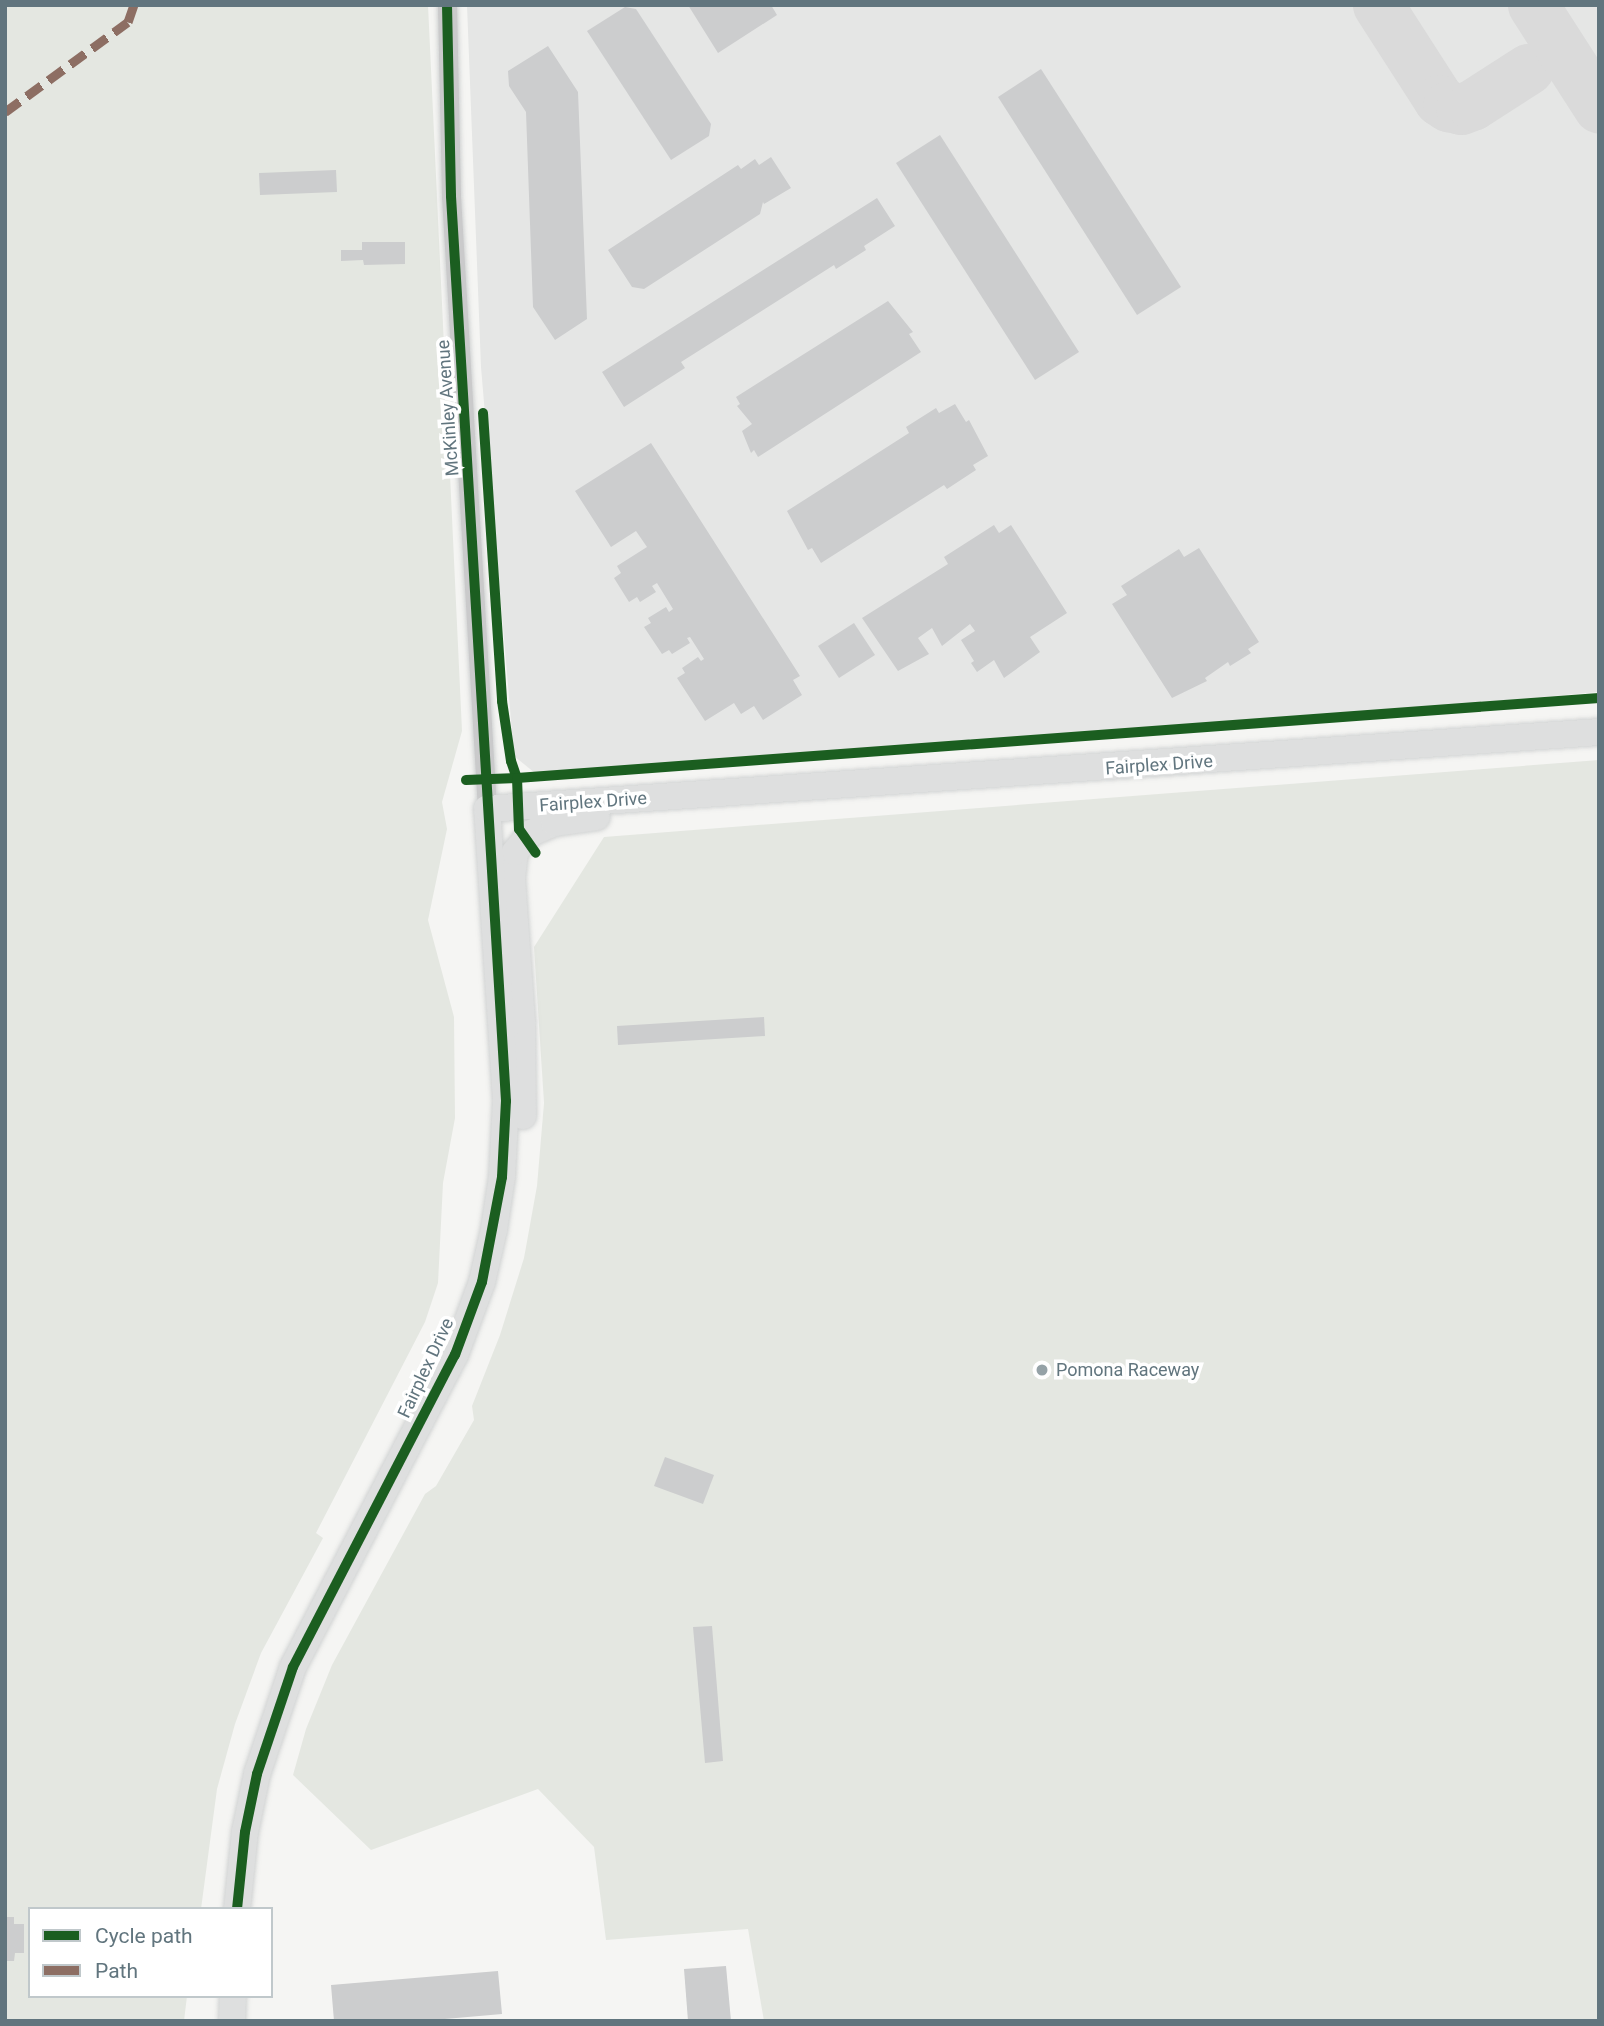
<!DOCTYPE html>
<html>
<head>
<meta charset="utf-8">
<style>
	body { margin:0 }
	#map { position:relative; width:1604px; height:2026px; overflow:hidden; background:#f5f5f3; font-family:Roboto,sans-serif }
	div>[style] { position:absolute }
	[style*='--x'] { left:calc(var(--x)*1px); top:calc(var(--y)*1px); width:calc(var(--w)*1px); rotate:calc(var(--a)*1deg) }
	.built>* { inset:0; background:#e5e6e5 }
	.green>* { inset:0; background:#e4e7e1 }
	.taxiway>* { height:51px; margin:-25.5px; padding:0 25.5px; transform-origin:25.5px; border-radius:25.5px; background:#dadada }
	.building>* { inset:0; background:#cccdce }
	.roads { filter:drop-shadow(0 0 2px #d1d3d3) drop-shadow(0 0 2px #d1d3d3) }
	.street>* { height:19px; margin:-9.5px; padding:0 9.5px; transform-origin:9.5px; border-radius:9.5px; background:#cacacb }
	.secondary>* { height:26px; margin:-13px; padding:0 13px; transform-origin:13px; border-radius:13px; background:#dedfdf }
	.quiet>* { height:9px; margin-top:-4.5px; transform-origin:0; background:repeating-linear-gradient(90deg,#8d6e63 0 18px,transparent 0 27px) }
	.cycleway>* { height:10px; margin:-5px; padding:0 5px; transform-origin:5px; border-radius:5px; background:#1b5e20 }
	.dots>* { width:19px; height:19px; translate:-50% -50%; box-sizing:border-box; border:4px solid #fff; border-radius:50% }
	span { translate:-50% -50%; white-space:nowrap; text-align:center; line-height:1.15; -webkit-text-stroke:7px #fff; paint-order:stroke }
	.street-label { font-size:18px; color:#61757e }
	.poi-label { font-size:18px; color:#61757e }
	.left { translate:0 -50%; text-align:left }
	.frame { position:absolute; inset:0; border:7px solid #61757e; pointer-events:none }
	.legend { position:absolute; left:28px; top:1907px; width:245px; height:91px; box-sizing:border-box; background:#fff; border:2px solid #c0c8cb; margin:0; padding:9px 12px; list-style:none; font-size:21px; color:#61757e }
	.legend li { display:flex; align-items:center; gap:14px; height:35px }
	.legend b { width:35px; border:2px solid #c0c8cb }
</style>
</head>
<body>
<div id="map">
	<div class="built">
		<i style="clip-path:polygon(467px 5px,1599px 5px,1599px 692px,1369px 712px,535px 773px,514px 756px,481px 367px)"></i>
	</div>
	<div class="green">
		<i style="clip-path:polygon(5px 5px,428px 5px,462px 731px,442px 802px,447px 829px,428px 920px,454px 1017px,455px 1118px,443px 1183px,438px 1283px,425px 1322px,316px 1533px,323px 1538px,261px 1653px,235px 1724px,217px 1789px,201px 1909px,30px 1909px,30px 1996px,187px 1996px,184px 2021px,5px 2021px)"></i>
		<i style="clip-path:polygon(1599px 760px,1599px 2021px,764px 2021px,748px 1929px,606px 1940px,594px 1847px,538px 1789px,371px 1850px,293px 1775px,306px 1729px,332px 1665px,425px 1494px,436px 1486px,474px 1420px,472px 1406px,500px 1335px,524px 1258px,537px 1186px,544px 1103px,534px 947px,604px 837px)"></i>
	</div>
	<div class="taxiway">
		<i style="--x:1378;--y:5;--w:113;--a:57.3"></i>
		<i style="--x:1439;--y:100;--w:11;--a:34"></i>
		<i style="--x:1448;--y:106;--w:13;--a:13"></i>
		<i style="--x:1461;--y:109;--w:12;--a:-20"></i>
		<i style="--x:1472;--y:105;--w:67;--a:-32.7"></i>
		<i style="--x:1533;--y:5;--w:122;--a:57.3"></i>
	</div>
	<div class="building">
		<i style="clip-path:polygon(688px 5px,771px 5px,777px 15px,718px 53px)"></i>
		<i style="clip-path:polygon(625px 7px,636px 9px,711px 124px,709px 136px,671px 160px,587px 31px)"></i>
		<i style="clip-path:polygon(548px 46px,578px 92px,587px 319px,555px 340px,533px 307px,526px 112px,509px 86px,508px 71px)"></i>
		<i style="clip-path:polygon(1041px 69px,1181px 287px,1137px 315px,998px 97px)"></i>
		<i style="clip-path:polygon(940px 135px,1079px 352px,1035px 380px,896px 163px)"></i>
		<i style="clip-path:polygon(771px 157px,791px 188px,764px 204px,763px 202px,760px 214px,644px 289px,632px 287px,608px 250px,738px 165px,741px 169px,755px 159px,759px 165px)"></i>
		<i style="clip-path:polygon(336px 170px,337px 192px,260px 195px,259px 173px)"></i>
		<i style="clip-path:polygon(877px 198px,895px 226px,864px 246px,866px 250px,836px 269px,834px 265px,681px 362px,685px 368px,624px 407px,602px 372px)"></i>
		<i style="clip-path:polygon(362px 242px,405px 242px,405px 264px,364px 265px,363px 260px,341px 261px,341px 250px,362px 250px)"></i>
		<i style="clip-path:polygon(888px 301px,913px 332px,909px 334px,921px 352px,758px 457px,754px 450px,751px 453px,742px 431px,752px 424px,737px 406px,740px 404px,736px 397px)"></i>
		<i style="clip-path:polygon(955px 404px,966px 422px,969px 420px,988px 456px,973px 465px,976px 470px,947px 489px,944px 485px,821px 563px,812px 548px,808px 550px,787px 511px,909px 433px,906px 427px,936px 408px,939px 413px)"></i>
		<i style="clip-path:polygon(651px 443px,800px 676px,793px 680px,802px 695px,763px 720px,754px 706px,741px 714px,734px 703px,705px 721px,677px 678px,685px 673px,682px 668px,698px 657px,701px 661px,704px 659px,690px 637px,687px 638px,690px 643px,672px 654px,669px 650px,662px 654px,644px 627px,651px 623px,648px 618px,666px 607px,669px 612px,673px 609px,657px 583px,652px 586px,656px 592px,640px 602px,637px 597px,629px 602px,614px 578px,621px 573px,617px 566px,647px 547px,636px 531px,611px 547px,575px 491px)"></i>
		<i style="clip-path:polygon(994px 525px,999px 533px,1011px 525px,1067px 613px,1030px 637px,1040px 652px,1004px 678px,994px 660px,977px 672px,971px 663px,974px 661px,961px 640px,975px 631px,970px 624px,942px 646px,932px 628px,918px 638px,929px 654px,898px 671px,862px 618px,948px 564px,944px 557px)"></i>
		<i style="clip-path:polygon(1199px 548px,1259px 642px,1248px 649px,1251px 653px,1230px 666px,1228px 662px,1205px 678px,1207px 681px,1172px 698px,1112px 604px,1127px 595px,1121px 586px,1179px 549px,1184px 557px)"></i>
		<i style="clip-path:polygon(854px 623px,875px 655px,839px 678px,818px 646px)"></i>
		<i style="clip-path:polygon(764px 1017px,765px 1036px,618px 1045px,617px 1026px)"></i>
		<i style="clip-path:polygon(665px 1457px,714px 1475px,703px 1504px,654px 1486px)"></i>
		<i style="clip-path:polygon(712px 1626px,723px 1761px,705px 1763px,693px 1627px)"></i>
		<i style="clip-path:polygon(5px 1917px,14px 1917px,14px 1924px,24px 1924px,24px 1953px,15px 1953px,14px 1961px,5px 1961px)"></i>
		<i style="clip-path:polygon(726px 1966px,731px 2021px,688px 2021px,684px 1969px)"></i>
		<i style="clip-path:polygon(498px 1971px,502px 2014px,422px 2021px,334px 2021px,331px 1985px)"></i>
	</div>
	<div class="roads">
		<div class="street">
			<i style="--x:447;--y:5;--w:191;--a:88.8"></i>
			<i style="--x:451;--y:196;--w:614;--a:86.64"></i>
		</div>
		<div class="secondary">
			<i style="--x:523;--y:1116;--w:95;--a:-90.6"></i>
			<i style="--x:522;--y:1021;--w:142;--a:-94"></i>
			<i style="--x:512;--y:879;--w:27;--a:-84"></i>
			<i style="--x:515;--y:852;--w:25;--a:-50"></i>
			<i style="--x:531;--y:833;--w:25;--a:-23"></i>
			<i style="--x:554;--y:823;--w:43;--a:-7.9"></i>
			<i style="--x:237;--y:1909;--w:77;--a:-84.1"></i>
			<i style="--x:245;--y:1832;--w:59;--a:-78.3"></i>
			<i style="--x:257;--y:1774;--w:113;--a:-71.4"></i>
			<i style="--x:293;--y:1667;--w:352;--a:-62.6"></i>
			<i style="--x:455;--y:1355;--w:78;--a:-69.7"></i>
			<i style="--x:482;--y:1282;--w:54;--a:-77.2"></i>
			<i style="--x:494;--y:1229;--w:53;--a:-81.3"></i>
			<i style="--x:502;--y:1177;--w:76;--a:-87"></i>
			<i style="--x:506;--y:1101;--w:293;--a:-93.7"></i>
			<i style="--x:487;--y:809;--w:1115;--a:-3.96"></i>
			<i style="--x:232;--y:2021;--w:25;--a:-88"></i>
		</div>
	</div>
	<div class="quiet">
		<i style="--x:5;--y:112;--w:152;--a:-36.2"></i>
		<i style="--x:128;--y:22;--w:18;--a:-71"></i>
	</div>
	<div class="cycleway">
		<i style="--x:483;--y:413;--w:289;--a:86.2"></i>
		<i style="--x:502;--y:701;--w:61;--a:81.5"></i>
		<i style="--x:511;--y:761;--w:18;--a:71"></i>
		<i style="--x:517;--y:778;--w:1085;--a:-4.23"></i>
		<i style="--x:466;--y:780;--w:51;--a:-2.2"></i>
		<i style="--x:517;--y:778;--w:51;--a:87.8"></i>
		<i style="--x:519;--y:829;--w:29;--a:55"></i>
		<i style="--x:237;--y:1909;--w:77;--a:-84.1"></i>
		<i style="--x:245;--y:1832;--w:59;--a:-78.3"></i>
		<i style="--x:257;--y:1774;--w:113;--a:-71.4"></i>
		<i style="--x:293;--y:1667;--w:352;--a:-62.6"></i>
		<i style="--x:455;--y:1355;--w:78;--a:-69.7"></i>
		<i style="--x:482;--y:1282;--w:107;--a:-79.2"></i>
		<i style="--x:502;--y:1177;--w:76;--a:-87"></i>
		<i style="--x:506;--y:1101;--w:907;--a:-93.48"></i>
		<i style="--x:451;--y:196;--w:191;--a:-91.2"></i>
	</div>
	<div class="dots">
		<i style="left:1042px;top:1370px;background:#95a2a7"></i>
	</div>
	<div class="street-label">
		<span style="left:448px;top:408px;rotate:-94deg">McKinley Avenue</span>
		<span style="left:1159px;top:765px;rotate:-4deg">Fairplex Drive</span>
		<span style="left:593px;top:802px;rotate:-4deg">Fairplex Drive</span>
		<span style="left:426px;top:1368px;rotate:-65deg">Fairplex Drive</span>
	</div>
	<div class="poi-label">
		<span class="left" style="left:1056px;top:1370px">Pomona Raceway</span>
	</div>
	<div class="frame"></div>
	<ul class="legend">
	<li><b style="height:9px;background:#1b5e20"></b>Cycle path</li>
	<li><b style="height:9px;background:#8d6e63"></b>Path</li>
	</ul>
</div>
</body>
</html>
